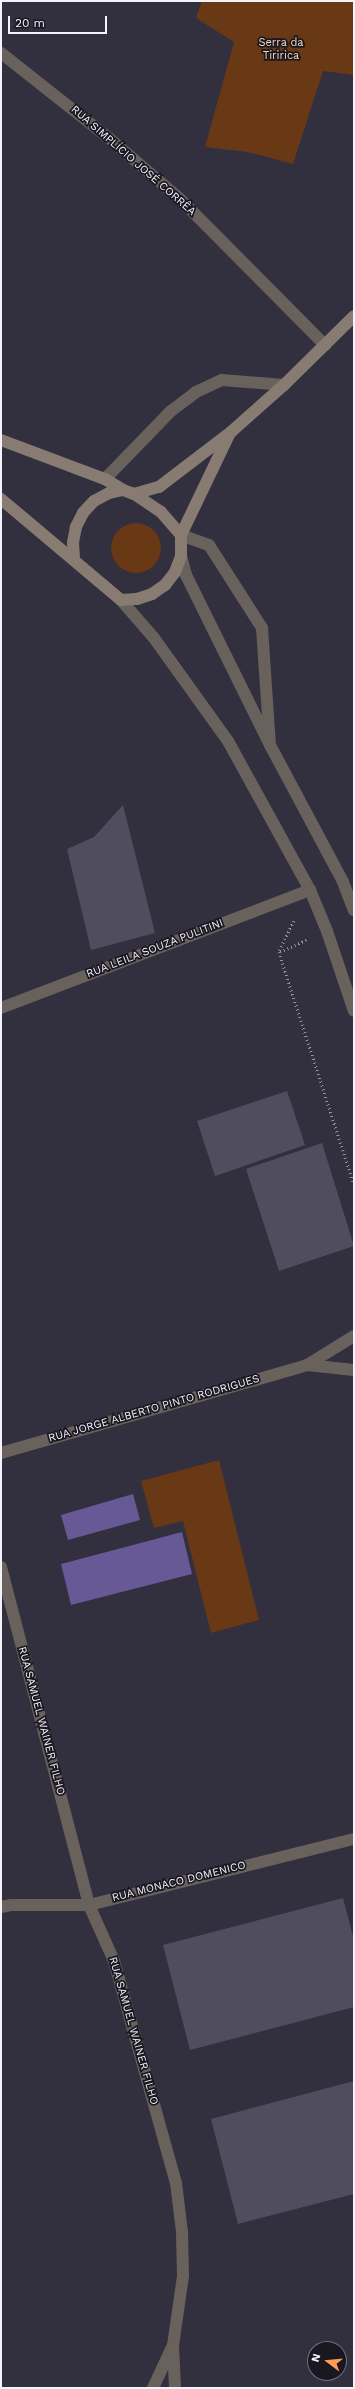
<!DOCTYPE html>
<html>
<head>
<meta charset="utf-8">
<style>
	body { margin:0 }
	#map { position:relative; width:355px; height:2389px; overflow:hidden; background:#322f3f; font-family:"Work Sans",sans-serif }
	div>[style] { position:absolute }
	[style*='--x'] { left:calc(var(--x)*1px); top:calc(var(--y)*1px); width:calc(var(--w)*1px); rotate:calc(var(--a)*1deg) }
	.green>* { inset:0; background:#683914 }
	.round { border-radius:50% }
	.water>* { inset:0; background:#665995 }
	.building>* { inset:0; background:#504d5f }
	.path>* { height:2.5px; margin-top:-1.25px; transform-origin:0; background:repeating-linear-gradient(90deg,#9693a0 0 1px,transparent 0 4px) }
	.service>* { height:12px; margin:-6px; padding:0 6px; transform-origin:6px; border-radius:6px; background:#69615b }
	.minor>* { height:12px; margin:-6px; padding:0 6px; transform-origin:6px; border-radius:6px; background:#69615b }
	.tertiary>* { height:12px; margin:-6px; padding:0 6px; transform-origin:6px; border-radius:6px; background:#69615b }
	.secondary>* { height:12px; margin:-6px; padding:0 6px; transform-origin:6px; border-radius:6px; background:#877b72 }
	span { translate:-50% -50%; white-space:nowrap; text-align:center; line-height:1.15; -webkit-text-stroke:3.5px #191820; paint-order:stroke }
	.park-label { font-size:11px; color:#f9d6bf }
	.street-label { font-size:11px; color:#f4f2fd }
	.frame { position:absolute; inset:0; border:2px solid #f4f2fd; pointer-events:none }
	.north { position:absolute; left:307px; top:2341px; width:40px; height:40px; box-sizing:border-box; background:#191820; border:1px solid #716f78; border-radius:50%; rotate:286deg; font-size:11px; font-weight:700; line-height:16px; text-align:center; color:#f4f2fd }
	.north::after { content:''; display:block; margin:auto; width:14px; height:18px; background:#fd9d54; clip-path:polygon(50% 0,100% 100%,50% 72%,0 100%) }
	.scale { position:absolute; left:8px; top:16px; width:99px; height:18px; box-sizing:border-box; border:2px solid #f4f2fd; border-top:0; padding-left:5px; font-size:12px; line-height:14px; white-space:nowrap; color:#f4f2fd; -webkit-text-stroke:3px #191820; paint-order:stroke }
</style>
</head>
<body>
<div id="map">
	<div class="green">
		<i style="clip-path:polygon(202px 1px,354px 1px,354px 75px,323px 71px,293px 164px,248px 152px,205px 147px,234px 42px,196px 18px)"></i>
		<i class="round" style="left:111px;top:523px;width:50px;height:50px"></i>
		<i style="clip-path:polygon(219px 1460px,259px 1620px,211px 1633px,183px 1521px,154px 1528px,141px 1481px)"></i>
	</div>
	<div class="water">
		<i style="clip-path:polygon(133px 1494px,140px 1520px,68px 1540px,61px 1515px)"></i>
		<i style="clip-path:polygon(182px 1532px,192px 1574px,71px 1605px,61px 1564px)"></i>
	</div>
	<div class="building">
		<i style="clip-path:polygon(123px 805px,155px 933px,91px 950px,67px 849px,94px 837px)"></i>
		<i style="clip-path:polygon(287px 1091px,305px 1145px,215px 1176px,197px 1121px)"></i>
		<i style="clip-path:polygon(322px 1143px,354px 1246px,279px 1271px,246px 1169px)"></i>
		<i style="clip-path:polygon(343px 1898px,354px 1940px,354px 2007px,190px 2050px,163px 1945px)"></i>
		<i style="clip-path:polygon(354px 2081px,354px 2194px,238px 2224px,211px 2119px)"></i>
	</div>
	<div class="path">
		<i style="--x:294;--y:921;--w:34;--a:116"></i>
		<i style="--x:279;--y:952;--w:244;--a:72.1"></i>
		<i style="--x:280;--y:952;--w:29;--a:-25"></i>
	</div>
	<div class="service">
		<i style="--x:105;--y:479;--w:95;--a:-45.9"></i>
		<i style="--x:171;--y:411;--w:31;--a:-37"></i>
		<i style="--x:196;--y:392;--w:29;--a:-25"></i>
		<i style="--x:222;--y:380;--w:62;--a:4.6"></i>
	</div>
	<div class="minor">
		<i style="--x:1;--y:53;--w:139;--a:38.3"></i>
		<i style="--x:110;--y:139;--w:92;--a:40.6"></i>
		<i style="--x:180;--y:199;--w:206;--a:45.2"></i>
		<i style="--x:181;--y:535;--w:30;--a:20"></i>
		<i style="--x:209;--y:545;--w:98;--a:57.4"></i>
		<i style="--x:262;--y:628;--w:117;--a:86.1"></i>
		<i style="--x:1;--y:1008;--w:331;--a:-20.9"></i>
		<i style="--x:307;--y:1365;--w:47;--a:6.1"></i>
		<i style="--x:1;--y:1453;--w:318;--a:-16"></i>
		<i style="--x:307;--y:1365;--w:55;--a:-31.7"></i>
		<i style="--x:1;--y:1567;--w:349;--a:75.4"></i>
		<i style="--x:89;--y:1905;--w:61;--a:65.9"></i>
		<i style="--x:114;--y:1961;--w:230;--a:74.4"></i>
		<i style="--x:176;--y:2183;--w:49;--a:83"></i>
		<i style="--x:182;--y:2232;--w:44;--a:88.7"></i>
		<i style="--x:183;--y:2276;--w:70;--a:98.2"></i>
		<i style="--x:173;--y:2345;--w:43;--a:87.3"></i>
		<i style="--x:1;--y:1907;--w:10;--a:-11"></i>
		<i style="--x:11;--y:1905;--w:78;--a:0"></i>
		<i style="--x:89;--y:1905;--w:273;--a:-14"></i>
		<i style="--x:153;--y:2388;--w:45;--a:-65.1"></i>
	</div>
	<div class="tertiary">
		<i style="--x:181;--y:556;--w:20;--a:75"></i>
		<i style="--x:186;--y:575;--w:190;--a:63.7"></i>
		<i style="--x:270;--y:745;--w:155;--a:61.9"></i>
		<i style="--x:343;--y:882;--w:30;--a:69"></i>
		<i style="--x:121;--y:600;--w:50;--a:49"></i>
		<i style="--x:154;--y:638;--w:127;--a:54.3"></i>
		<i style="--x:228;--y:741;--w:170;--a:61.2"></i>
		<i style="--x:310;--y:890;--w:44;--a:67.5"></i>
		<i style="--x:327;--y:931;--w:84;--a:71.4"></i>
	</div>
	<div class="secondary">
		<i style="--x:1;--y:440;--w:111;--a:20.6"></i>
		<i style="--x:105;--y:479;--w:21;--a:31"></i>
		<i style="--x:134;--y:494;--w:26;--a:-16"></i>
		<i style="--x:159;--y:487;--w:91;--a:-37.4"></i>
		<i style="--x:231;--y:432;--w:71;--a:-41.6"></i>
		<i style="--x:284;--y:385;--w:98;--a:-44.6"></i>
		<i style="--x:1;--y:499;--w:157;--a:40.1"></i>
		<i style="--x:121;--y:600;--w:16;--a:-4"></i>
		<i style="--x:137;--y:599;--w:16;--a:-18"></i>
		<i style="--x:152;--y:594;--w:16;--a:-35"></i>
		<i style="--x:165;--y:585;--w:16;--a:-52"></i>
		<i style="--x:175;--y:572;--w:17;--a:-69"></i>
		<i style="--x:181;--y:556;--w:21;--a:-90"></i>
		<i style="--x:181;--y:535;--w:30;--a:-131"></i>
		<i style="--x:161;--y:512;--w:32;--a:-146"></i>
		<i style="--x:134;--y:494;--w:12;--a:-160"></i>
		<i style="--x:123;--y:490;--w:14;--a:168"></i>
		<i style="--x:109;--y:493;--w:17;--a:152"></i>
		<i style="--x:94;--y:501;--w:16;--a:133"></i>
		<i style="--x:83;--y:513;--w:16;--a:117"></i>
		<i style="--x:76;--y:527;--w:16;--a:101"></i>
		<i style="--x:73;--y:543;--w:16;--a:86"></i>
		<i style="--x:181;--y:535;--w:111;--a:-64.4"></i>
	</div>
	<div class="park-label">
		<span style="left:281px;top:50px">Serra da<br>Tiririca</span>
	</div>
	<div class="street-label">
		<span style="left:133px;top:161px;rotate:41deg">RUA SIMPLÍCIO JOSÉ CORRÊA</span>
		<span style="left:155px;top:949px;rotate:-21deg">RUA LEILA SOUZA PULITINI</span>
		<span style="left:154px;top:1409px;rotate:-16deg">RUA JORGE ALBERTO PINTO RODRIGUES</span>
		<span style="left:41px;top:1721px;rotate:75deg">RUA SAMUEL WAINER FILHO</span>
		<span style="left:179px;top:1882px;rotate:-14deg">RUA MONACO DOMENICO</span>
		<span style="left:133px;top:2031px;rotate:74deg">RUA SAMUEL WAINER FILHO</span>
	</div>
	<div class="frame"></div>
	<div class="north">N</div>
	<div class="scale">20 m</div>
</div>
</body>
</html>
